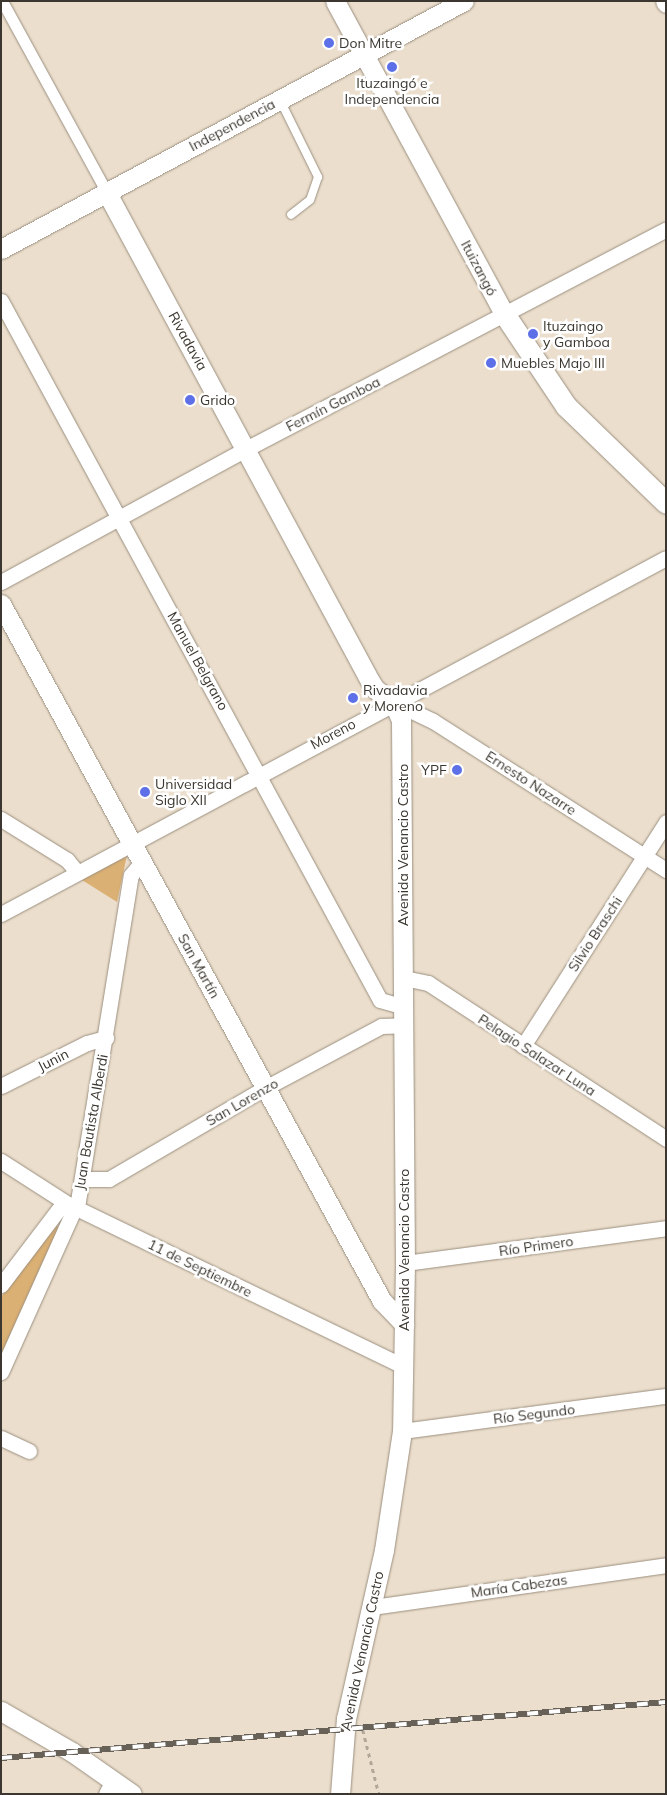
<!DOCTYPE html>
<html>
<head>
<meta charset="utf-8">
<style>
	body { margin:0 }
	#map { position:relative; width:667px; height:1795px; overflow:hidden; background:#ebdecd; font-family:Mulish,sans-serif }
	div>[style] { position:absolute }
	[style*='--x'] { left:calc(var(--x)*1px); top:calc(var(--y)*1px); width:calc(var(--w)*1px); rotate:calc(var(--a)*1deg) }
	.green>* { inset:0; background:#dbb074 }
	.path>* { height:2.5px; margin-top:-1.25px; transform-origin:0; background:repeating-linear-gradient(90deg,#b1a799 0 4px,transparent 0 8px) }
	.roads { filter:drop-shadow(0 0 1px #9b8f7f) drop-shadow(0 0 1px #9b8f7f) }
	.service>* { height:8px; margin:-4px; padding:0 4px; transform-origin:4px; border-radius:4px; background:#fff }
	.pedestrian>* { height:11px; margin:-5.5px; padding:0 5.5px; transform-origin:5.5px; border-radius:5.5px; background:#fff }
	.minor>* { height:15px; margin:-7.5px; padding:0 7.5px; transform-origin:7.5px; border-radius:7.5px; background:#fff }
	.tertiary>* { height:19px; margin:-9.5px; padding:0 9.5px; transform-origin:9.5px; border-radius:9.5px; background:#fff }
	.secondary>* { height:21px; margin:-10.5px; padding:0 10.5px; transform-origin:10.5px; border-radius:10.5px; background:#fff }
	.rail>* { height:5.5px; margin-top:-2.75px; transform-origin:0; background:repeating-linear-gradient(90deg,#fff 0 11px,#686158 0 22px); box-sizing:border-box; border-block:1px solid #686158 }
	.dots>* { width:14px; height:14px; translate:-50% -50%; box-sizing:border-box; border:2px solid #fff; border-radius:50% }
	span { translate:-50% -50%; white-space:nowrap; text-align:center; line-height:1.15; -webkit-text-stroke:5px #fff; paint-order:stroke }
	.poi-label { font-size:14px; color:#3b362f }
	.left { translate:0 -50%; text-align:left }
	.right { translate:-100% -50%; text-align:right }
	.street-label { font-size:14px; color:#3b362f }
	.frame { position:absolute; inset:0; border:2px solid #3b362f; pointer-events:none }
</style>
</head>
<body>
<div id="map">
	<div class="green">
		<i style="clip-path:polygon(127px 855px,117px 902px,82px 880px)"></i>
		<i style="clip-path:polygon(57px 1225px,58px 1228px,1px 1355px,1px 1297px)"></i>
	</div>
	<div class="path">
		<i style="--x:363;--y:1730;--w:66;--a:76"></i>
	</div>
	<div class="roads">
		<div class="service">
			<i style="--x:280;--y:100;--w:86;--a:63.7"></i>
			<i style="--x:318;--y:177;--w:24;--a:109"></i>
			<i style="--x:310;--y:200;--w:24;--a:142"></i>
		</div>
		<div class="pedestrian">
			<i style="--x:2;--y:1;--w:219;--a:61.3"></i>
		</div>
		<div class="minor">
			<i style="--x:1;--y:301;--w:795;--a:61.53"></i>
			<i style="--x:380;--y:1000;--w:25;--a:16"></i>
			<i style="--x:1;--y:582;--w:279;--a:-28.5"></i>
			<i style="--x:246;--y:449;--w:474;--a:-27.6"></i>
			<i style="--x:393;--y:702;--w:44;--a:25.4"></i>
			<i style="--x:433;--y:721;--w:277;--a:32.6"></i>
			<i style="--x:1;--y:819;--w:78;--a:31.8"></i>
			<i style="--x:67;--y:860;--w:16;--a:50"></i>
			<i style="--x:1;--y:914;--w:754;--a:-28.16"></i>
			<i style="--x:404;--y:978;--w:25;--a:12"></i>
			<i style="--x:428;--y:983;--w:285;--a:33.2"></i>
			<i style="--x:523;--y:1046;--w:266;--a:-57.4"></i>
			<i style="--x:1;--y:1086;--w:96;--a:-26.6"></i>
			<i style="--x:87;--y:1043;--w:20;--a:-15"></i>
			<i style="--x:1;--y:1161;--w:80;--a:32.7"></i>
			<i style="--x:68;--y:1204;--w:372;--a:25.8"></i>
			<i style="--x:82;--y:1179;--w:27;--a:0"></i>
			<i style="--x:109;--y:1179;--w:181;--a:-30.3"></i>
			<i style="--x:265;--y:1088;--w:132;--a:-28.1"></i>
			<i style="--x:381;--y:1026;--w:23;--a:-2"></i>
			<i style="--x:405;--y:1263;--w:263;--a:-7.6"></i>
			<i style="--x:1;--y:1285;--w:104;--a:-52.8"></i>
			<i style="--x:1;--y:1372;--w:188;--a:-65.8"></i>
			<i style="--x:78;--y:1201;--w:330;--a:-80.8"></i>
			<i style="--x:131;--y:875;--w:17;--a:-50"></i>
			<i style="--x:402;--y:1431;--w:266;--a:-7.6"></i>
			<i style="--x:1;--y:1438;--w:31;--a:25"></i>
			<i style="--x:372;--y:1607;--w:297;--a:-8.1"></i>
			<i style="--x:106;--y:1794;--w:13;--a:-63"></i>
		</div>
		<div class="tertiary">
			<i style="--x:335;--y:1;--w:357;--a:61.6"></i>
			<i style="--x:665;--y:1;--w:2;--a:63"></i>
			<i style="--x:107;--y:193;--w:554;--a:61.68"></i>
			<i style="--x:370;--y:681;--w:9;--a:58"></i>
			<i style="--x:375;--y:689;--w:22;--a:36"></i>
			<i style="--x:393;--y:702;--w:20;--a:66"></i>
			<i style="--x:401;--y:720;--w:543;--a:89.58"></i>
			<i style="--x:405;--y:1263;--w:168;--a:91"></i>
			<i style="--x:402;--y:1431;--w:120;--a:98.6"></i>
			<i style="--x:384;--y:1550;--w:172;--a:102.7"></i>
			<i style="--x:346;--y:1718;--w:76;--a:94.5"></i>
			<i style="--x:1;--y:249;--w:525;--a:-28.18"></i>
			<i style="--x:1;--y:604;--w:794;--a:61.34"></i>
			<i style="--x:382;--y:1301;--w:32;--a:46"></i>
			<i style="--x:1;--y:1711;--w:82;--a:30"></i>
			<i style="--x:72;--y:1752;--w:73;--a:35"></i>
		</div>
		<div class="secondary">
			<i style="--x:505;--y:315;--w:110;--a:56.2"></i>
			<i style="--x:566;--y:406;--w:139;--a:44.1"></i>
		</div>
	</div>
	<div class="rail">
		<i style="--x:1;--y:1758;--w:667;--a:-4.81"></i>
	</div>
	<div class="dots">
		<i style="left:329px;top:43px;background:#5d70e8"></i>
		<i style="left:392px;top:67px;background:#5d70e8"></i>
		<i style="left:533px;top:334px;background:#5d70e8"></i>
		<i style="left:491px;top:363px;background:#5d70e8"></i>
		<i style="left:190px;top:400px;background:#5d70e8"></i>
		<i style="left:353px;top:698px;background:#5d70e8"></i>
		<i style="left:457px;top:770px;background:#5d70e8"></i>
		<i style="left:145px;top:792px;background:#5d70e8"></i>
	</div>
	<div class="poi-label">
		<span class="left" style="left:339px;top:43px">Don Mitre</span>
		<span style="left:392px;top:91px">Ituzaingó e<br>Independencia</span>
		<span class="left" style="left:543px;top:334px">Ituzaingo<br>y Gamboa</span>
		<span class="left" style="left:501px;top:363px">Muebles Majo III</span>
		<span class="left" style="left:200px;top:400px">Grido</span>
		<span class="left" style="left:363px;top:698px">Rivadavia<br>y Moreno</span>
		<span class="right" style="left:447px;top:770px">YPF</span>
		<span class="left" style="left:155px;top:792px">Universidad<br>Siglo XII</span>
	</div>
	<div class="street-label">
		<span style="left:232px;top:125px;rotate:-28deg">Independencia</span>
		<span style="left:479px;top:268px;rotate:62deg">Ituizangó</span>
		<span style="left:188px;top:341px;rotate:61deg">Rivadavia</span>
		<span style="left:333px;top:404px;rotate:-27deg">Fermín Gamboa</span>
		<span style="left:198px;top:661px;rotate:61deg">Manuel Belgrano</span>
		<span style="left:333px;top:734px;rotate:-28deg">Moreno</span>
		<span style="left:531px;top:783px;rotate:33deg">Ernesto Nazarre</span>
		<span style="left:403px;top:845px;rotate:-90deg">Avenida Venancio Castro</span>
		<span style="left:595px;top:934px;rotate:-57deg">Silvio Braschi</span>
		<span style="left:199px;top:966px;rotate:61deg">San Martín</span>
		<span style="left:537px;top:1055px;rotate:33deg">Pelagio Salazar Luna</span>
		<span style="left:53px;top:1060px;rotate:-27deg">Junin</span>
		<span style="left:242px;top:1102px;rotate:-30deg">San Lorenzo</span>
		<span style="left:91px;top:1122px;rotate:-80deg">Juan Bautista Alberdi</span>
		<span style="left:536px;top:1246px;rotate:-8deg">Río Primero</span>
		<span style="left:404px;top:1250px;rotate:-90deg">Avenida Venancio Castro</span>
		<span style="left:200px;top:1268px;rotate:26deg">11 de Septiembre</span>
		<span style="left:534px;top:1414px;rotate:-7deg">Río Segundo</span>
		<span style="left:519px;top:1586px;rotate:-8deg">María Cabezas</span>
		<span style="left:362px;top:1651px;rotate:-78deg">Avenida Venancio Castro</span>
	</div>
	<div class="frame"></div>
</div>
</body>
</html>
